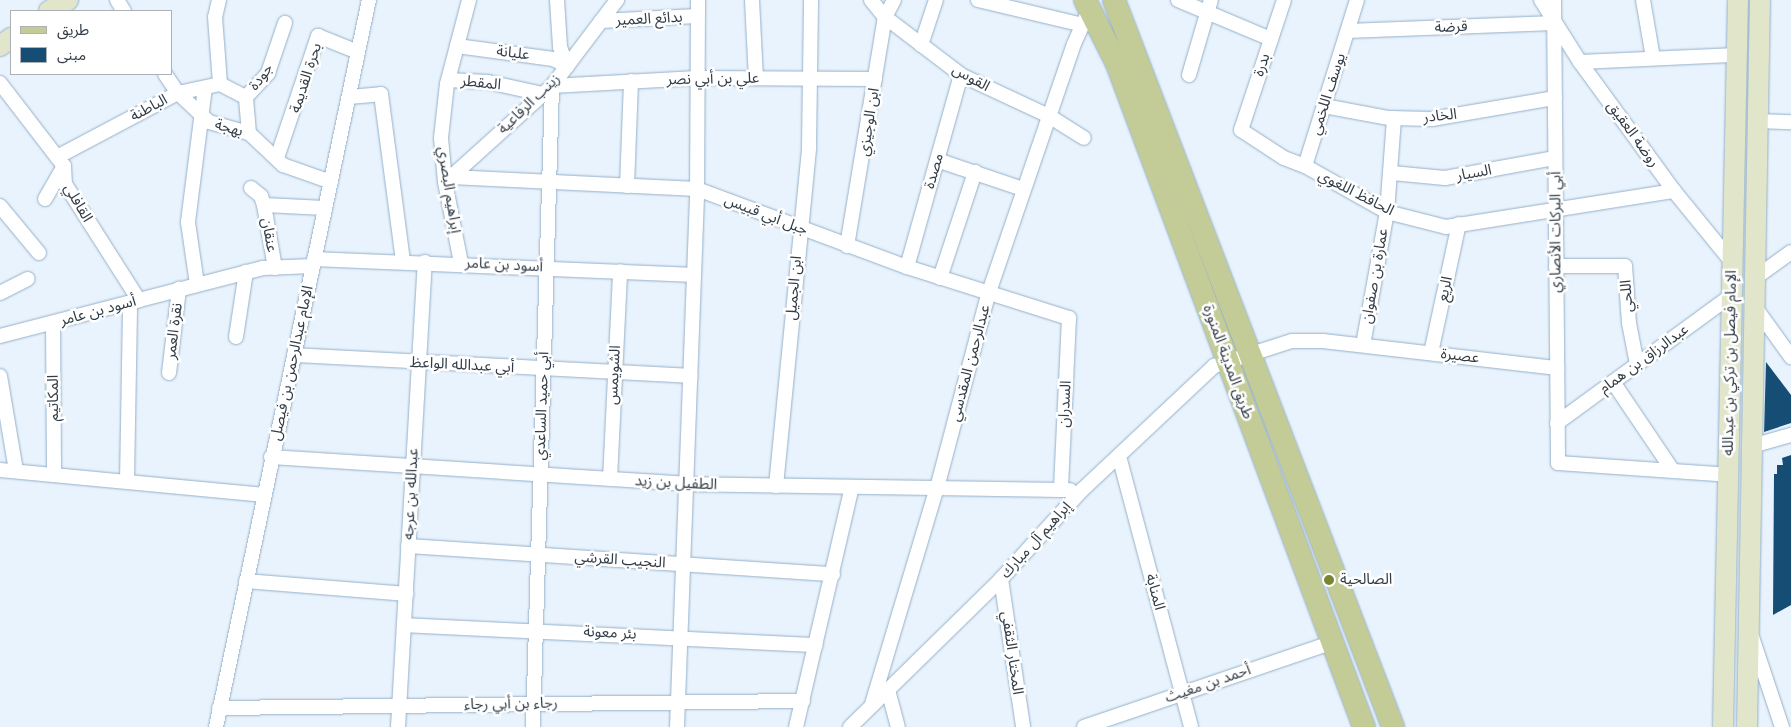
<!DOCTYPE html>
<html>
<head>
<meta charset="utf-8">
<style>
	body { margin:0 }
	#map { position:relative; width:1791px; height:727px; overflow:hidden; background:#e8f3fd; font-family:"Varela Round","Noto Sans Arabic",sans-serif }
	div>[style] { position:absolute }
	[style*='--x'] { left:calc(var(--x)*1px); top:calc(var(--y)*1px); width:calc(var(--w)*1px); rotate:calc(var(--a)*1deg) }
	.building>* { inset:0; background:#164d75 }
	.roads { filter:drop-shadow(0 0 1px #95b0c8) drop-shadow(0 0 1px #95b0c8) }
	.street>* { height:14px; margin:-7px; padding:0 7px; transform-origin:7px; border-radius:7px; background:#fff }
	.secondary>* { height:20px; margin:-10px; padding:0 10px; transform-origin:10px; border-radius:10px; background:#e1e6cb }
	.primary>* { height:22px; margin:-11px; padding:0 11px; transform-origin:11px; border-radius:11px; background:#c3cc97 }
	.dots>* { width:14px; height:14px; translate:-50% -50%; box-sizing:border-box; border:2px solid #fff; border-radius:50% }
	span { translate:-50% -50%; white-space:nowrap; text-align:center; line-height:1.15; -webkit-text-stroke:5px #fff; paint-order:stroke }
	.street-label { font-size:15px; color:#313c46 }
	.poi-label { font-size:15px; color:#313c46 }
	.left { translate:0 -50%; text-align:left }
	.legend { position:absolute; left:10px; top:10px; width:162px; height:65px; box-sizing:border-box; background:#fff; border:1px solid #adb1b5; margin:0; padding:6px 9px; list-style:none; font-size:15px; color:#313c46 }
	.legend li { display:flex; align-items:center; gap:10px; height:25px }
	.legend b { width:25px; border:1px solid #adb1b5 }
</style>
</head>
<body>
<div id="map">
	<div class="building">
		<i style="clip-path:polygon(1766px 362px,1791px 395px,1791px 423px,1764px 432px)"></i>
		<i style="clip-path:polygon(1791px 455px,1791px 605px,1773px 615px,1774px 474px,1777px 474px,1777px 465px,1783px 465px,1782px 458px)"></i>
	</div>
	<div class="roads">
		<div class="street">
			<i style="--x:117;--y:0;--w:13;--a:58"></i>
			<i style="--x:219;--y:0;--w:17;--a:103"></i>
			<i style="--x:215;--y:17;--w:67;--a:85.7"></i>
			<i style="--x:557;--y:0;--w:47;--a:86.3"></i>
			<i style="--x:560;--y:47;--w:20;--a:70"></i>
			<i style="--x:752;--y:0;--w:78;--a:87.1"></i>
			<i style="--x:871;--y:0;--w:22;--a:51"></i>
			<i style="--x:885;--y:17;--w:96;--a:37.3"></i>
			<i style="--x:961;--y:75;--w:97;--a:25"></i>
			<i style="--x:1049;--y:116;--w:41;--a:32.2"></i>
			<i style="--x:978;--y:0;--w:108;--a:13.4"></i>
			<i style="--x:1178;--y:0;--w:101;--a:22.8"></i>
			<i style="--x:1284;--y:0;--w:137;--a:108.3"></i>
			<i style="--x:1241;--y:130;--w:51;--a:33.1"></i>
			<i style="--x:1284;--y:158;--w:22;--a:21"></i>
			<i style="--x:1305;--y:166;--w:174;--a:-72.6"></i>
			<i style="--x:1541;--y:0;--w:73;--a:57.8"></i>
			<i style="--x:1580;--y:62;--w:160;--a:53.9"></i>
			<i style="--x:1674;--y:191;--w:92;--a:50.8"></i>
			<i style="--x:1554;--y:0;--w:463;--a:89.5"></i>
			<i style="--x:1558;--y:463;--w:170;--a:4"></i>
			<i style="--x:1643;--y:0;--w:59;--a:80.2"></i>
			<i style="--x:601;--y:21;--w:96;--a:-3"></i>
			<i style="--x:1348;--y:31;--w:206;--a:-2.2"></i>
			<i style="--x:921;--y:45;--w:47;--a:-71.6"></i>
			<i style="--x:457;--y:46;--w:97;--a:7.7"></i>
			<i style="--x:553;--y:59;--w:16;--a:27"></i>
			<i style="--x:1580;--y:62;--w:157;--a:-2.6"></i>
			<i style="--x:165;--y:74;--w:23;--a:56"></i>
			<i style="--x:178;--y:93;--w:42;--a:43.1"></i>
			<i style="--x:209;--y:122;--w:41;--a:15.4"></i>
			<i style="--x:249;--y:133;--w:47;--a:43.3"></i>
			<i style="--x:283;--y:165;--w:51;--a:19.5"></i>
			<i style="--x:1189;--y:75;--w:78;--a:-73.7"></i>
			<i style="--x:448;--y:80;--w:40;--a:2.9"></i>
			<i style="--x:488;--y:82;--w:55;--a:12.5"></i>
			<i style="--x:0;--y:83;--w:105;--a:52.4"></i>
			<i style="--x:64;--y:166;--w:18;--a:87"></i>
			<i style="--x:65;--y:184;--w:138;--a:57.5"></i>
			<i style="--x:349;--y:97;--w:32;--a:-5"></i>
			<i style="--x:381;--y:94;--w:168;--a:82.5"></i>
			<i style="--x:1324;--y:106;--w:66;--a:10.5"></i>
			<i style="--x:1389;--y:118;--w:43;--a:1.3"></i>
			<i style="--x:1432;--y:119;--w:125;--a:-9.7"></i>
			<i style="--x:1758;--y:121;--w:33;--a:2"></i>
			<i style="--x:249;--y:133;--w:36;--a:-95"></i>
			<i style="--x:246;--y:97;--w:33;--a:-47"></i>
			<i style="--x:268;--y:73;--w:53;--a:-71.2"></i>
			<i style="--x:57;--y:157;--w:137;--a:-27.9"></i>
			<i style="--x:178;--y:93;--w:43;--a:-12.1"></i>
			<i style="--x:220;--y:84;--w:29;--a:27"></i>
			<i style="--x:277;--y:158;--w:129;--a:-71.4"></i>
			<i style="--x:318;--y:36;--w:43;--a:21.8"></i>
			<i style="--x:937;--y:160;--w:91;--a:18.6"></i>
			<i style="--x:1305;--y:166;--w:94;--a:29.3"></i>
			<i style="--x:1387;--y:212;--w:61;--a:14.3"></i>
			<i style="--x:1446;--y:227;--w:231;--a:-9"></i>
			<i style="--x:1392;--y:173;--w:53;--a:5.4"></i>
			<i style="--x:1445;--y:178;--w:112;--a:-10.3"></i>
			<i style="--x:451;--y:177;--w:246;--a:2.8"></i>
			<i style="--x:697;--y:189;--w:224;--a:20.4"></i>
			<i style="--x:907;--y:267;--w:170;--a:17.5"></i>
			<i style="--x:1069;--y:318;--w:172;--a:92.7"></i>
			<i style="--x:451;--y:177;--w:136;--a:-42"></i>
			<i style="--x:552;--y:86;--w:108;--a:-52.9"></i>
			<i style="--x:627;--y:186;--w:105;--a:-87.8"></i>
			<i style="--x:251;--y:188;--w:13;--a:39"></i>
			<i style="--x:261;--y:196;--w:9;--a:72"></i>
			<i style="--x:45;--y:199;--w:38;--a:-60"></i>
			<i style="--x:0;--y:206;--w:61;--a:50.3"></i>
			<i style="--x:847;--y:246;--w:232;--a:-80.6"></i>
			<i style="--x:885;--y:17;--w:19;--a:-62"></i>
			<i style="--x:314;--y:259;--w:380;--a:2.4"></i>
			<i style="--x:461;--y:263;--w:83;--a:-101.2"></i>
			<i style="--x:445;--y:182;--w:44;--a:-95.2"></i>
			<i style="--x:441;--y:138;--w:54;--a:-83.7"></i>
			<i style="--x:447;--y:84;--w:87;--a:-75.3"></i>
			<i style="--x:1556;--y:266;--w:69;--a:0"></i>
			<i style="--x:1625;--y:266;--w:57;--a:86"></i>
			<i style="--x:1629;--y:323;--w:42;--a:79"></i>
			<i style="--x:907;--y:267;--w:199;--a:-74.3"></i>
			<i style="--x:275;--y:268;--w:64;--a:-99.9"></i>
			<i style="--x:264;--y:205;--w:61;--a:2.8"></i>
			<i style="--x:940;--y:278;--w:112;--a:-71.7"></i>
			<i style="--x:1755;--y:278;--w:44;--a:-35.8"></i>
			<i style="--x:197;--y:284;--w:63;--a:-98.3"></i>
			<i style="--x:188;--y:222;--w:135;--a:-82.8"></i>
			<i style="--x:0;--y:293;--w:31;--a:-27"></i>
			<i style="--x:1755;--y:307;--w:62;--a:54.2"></i>
			<i style="--x:53;--y:323;--w:151;--a:89.6"></i>
			<i style="--x:0;--y:336;--w:272;--a:-14.5"></i>
			<i style="--x:263;--y:268;--w:50;--a:-2.3"></i>
			<i style="--x:236;--y:337;--w:66;--a:-81.3"></i>
			<i style="--x:1363;--y:345;--w:135;--a:-79.8"></i>
			<i style="--x:1387;--y:212;--w:94;--a:-85.7"></i>
			<i style="--x:1431;--y:353;--w:132;--a:-77.8"></i>
			<i style="--x:294;--y:355;--w:397;--a:3"></i>
			<i style="--x:169;--y:373;--w:85;--a:-83.2"></i>
			<i style="--x:0;--y:376;--w:96;--a:80.4"></i>
			<i style="--x:1613;--y:382;--w:107;--a:56"></i>
			<i style="--x:1557;--y:423;--w:217;--a:-36.2"></i>
			<i style="--x:1752;--y:446;--w:41;--a:-15.8"></i>
			<i style="--x:1119;--y:456;--w:280;--a:75.1"></i>
			<i style="--x:271;--y:457;--w:416;--a:3.7"></i>
			<i style="--x:686;--y:484;--w:384;--a:0.9"></i>
			<i style="--x:0;--y:470;--w:266;--a:5.4"></i>
			<i style="--x:610;--y:479;--w:208;--a:-87.2"></i>
			<i style="--x:127;--y:481;--w:178;--a:-89"></i>
			<i style="--x:776;--y:486;--w:341;--a:-84.4"></i>
			<i style="--x:809;--y:147;--w:147;--a:-89.2"></i>
			<i style="--x:408;--y:546;--w:426;--a:3.8"></i>
			<i style="--x:1001;--y:579;--w:150;--a:81.5"></i>
			<i style="--x:246;--y:581;--w:161;--a:4.6"></i>
			<i style="--x:404;--y:625;--w:412;--a:2.8"></i>
			<i style="--x:1752;--y:637;--w:95;--a:71.6"></i>
			<i style="--x:888;--y:690;--w:38;--a:75"></i>
			<i style="--x:872;--y:704;--w:226;--a:-73.3"></i>
			<i style="--x:937;--y:488;--w:200;--a:-75.2"></i>
			<i style="--x:988;--y:295;--w:265;--a:-71.1"></i>
			<i style="--x:1074;--y:44;--w:36;--a:-66"></i>
			<i style="--x:219;--y:708;--w:584;--a:-0.69"></i>
			<i style="--x:216;--y:727;--w:743;--a:-78.12"></i>
			<i style="--x:398;--y:727;--w:466;--a:-86.7"></i>
			<i style="--x:533;--y:727;--w:641;--a:-88.3"></i>
			<i style="--x:552;--y:86;--w:145;--a:-3.2"></i>
			<i style="--x:697;--y:78;--w:178;--a:0.3"></i>
			<i style="--x:677;--y:727;--w:531;--a:-87.84"></i>
			<i style="--x:697;--y:196;--w:196;--a:-89.7"></i>
			<i style="--x:796;--y:727;--w:246;--a:-76.9"></i>
			<i style="--x:850;--y:727;--w:211;--a:-44.4"></i>
			<i style="--x:1001;--y:579;--w:120;--a:-47.7"></i>
			<i style="--x:1082;--y:490;--w:181;--a:-43.2"></i>
			<i style="--x:1214;--y:366;--w:82;--a:-17.8"></i>
			<i style="--x:1292;--y:341;--w:31;--a:0"></i>
			<i style="--x:1323;--y:341;--w:236;--a:6.6"></i>
			<i style="--x:1084;--y:727;--w:263;--a:-18.8"></i>
		</div>
		<div class="secondary">
			<i style="--x:49;--y:11;--w:22;--a:-30"></i>
			<i style="--x:0;--y:46;--w:14;--a:-36"></i>
			<i style="--x:1723;--y:727;--w:727;--a:-88.82"></i>
			<i style="--x:1747;--y:727;--w:727;--a:-88.98"></i>
		</div>
		<div class="primary">
			<i style="--x:1085;--y:0;--w:72;--a:63.4"></i>
			<i style="--x:1117;--y:64;--w:708;--a:69.57"></i>
			<i style="--x:1114;--y:0;--w:779;--a:69"></i>
		</div>
	</div>
	<div class="dots">
		<i style="left:1329px;top:580px;background:#788532"></i>
	</div>
	<div class="street-label">
		<span style="left:649px;top:19px;rotate:-3deg">بدائع العمير</span>
		<span style="left:1451px;top:27px;rotate:-2deg">قرضة</span>
		<span style="left:513px;top:53px;rotate:7deg">عليانة</span>
		<span style="left:1262px;top:65px;rotate:-72deg">بدرة</span>
		<span style="left:261px;top:77px;rotate:-53deg">جودة</span>
		<span style="left:306px;top:78px;rotate:-72deg">بحرة القديمة</span>
		<span style="left:971px;top:78px;rotate:29deg">القوس</span>
		<span style="left:713px;top:79px;rotate:-1deg">علي بن أبي نصر</span>
		<span style="left:481px;top:83px;rotate:6deg">المقطر</span>
		<span style="left:1328px;top:94px;rotate:-72deg">يوسف اللخمي</span>
		<span style="left:529px;top:104px;rotate:-44deg">زينب الرفاعية</span>
		<span style="left:149px;top:108px;rotate:-28deg">الباطنة</span>
		<span style="left:1440px;top:116px;rotate:-6deg">الخادر</span>
		<span style="left:869px;top:122px;rotate:-81deg">ابن الوجيزي</span>
		<span style="left:229px;top:128px;rotate:16deg">بهجة</span>
		<span style="left:1633px;top:134px;rotate:54deg">روضة العقيق</span>
		<span style="left:934px;top:171px;rotate:-74deg">مصدة</span>
		<span style="left:1474px;top:173px;rotate:-10deg">السيار</span>
		<span style="left:449px;top:190px;rotate:81deg">إبراهيم البصري</span>
		<span style="left:1356px;top:193px;rotate:27deg">الحافظ اللغوي</span>
		<span style="left:78px;top:203px;rotate:60deg">القافلي</span>
		<span style="left:766px;top:215px;rotate:21deg">جبل أبي قبيس</span>
		<span style="left:1556px;top:232px;rotate:-90deg">أبي البركات الأنصاري</span>
		<span style="left:269px;top:235px;rotate:80deg">عنقان</span>
		<span style="left:504px;top:265px;rotate:3deg">أسود بن عامر</span>
		<span style="left:1375px;top:276px;rotate:-80deg">عمارة بن صفوان</span>
		<span style="left:794px;top:288px;rotate:-85deg">ابن الجميل</span>
		<span style="left:1445px;top:289px;rotate:-78deg">الريع</span>
		<span style="left:1627px;top:296px;rotate:-94deg">اللحي</span>
		<span style="left:98px;top:311px;rotate:-15deg">أسود بن عامر</span>
		<span style="left:174px;top:331px;rotate:-83deg">نقرة العمر</span>
		<span style="left:1460px;top:356px;rotate:7deg">عصيرة</span>
		<span style="left:1644px;top:359px;rotate:-36deg">عبدالرزاق بن همام</span>
		<span style="left:1228px;top:362px;rotate:70deg">طريق المدينة المنورة</span>
		<span style="left:292px;top:363px;rotate:-78deg">الإمام عبدالرحمن بن فيصل</span>
		<span style="left:970px;top:363px;rotate:-75deg">عبدالرحمن المقدسي</span>
		<span style="left:1730px;top:363px;rotate:-89deg">الإمام فيصل بن تركي بن عبدالله</span>
		<span style="left:462px;top:365px;rotate:3deg">أبي عبدالله الواعظ</span>
		<span style="left:614px;top:375px;rotate:-87deg">الشويمس</span>
		<span style="left:54px;top:398px;rotate:-90deg">المكاتيم</span>
		<span style="left:1065px;top:404px;rotate:-87deg">السدران</span>
		<span style="left:542px;top:406px;rotate:-88deg">أبي حميد الساعدي</span>
		<span style="left:676px;top:483px;rotate:3deg">الطفيل بن زيد</span>
		<span style="left:411px;top:494px;rotate:-87deg">عبدالله بن عرجه</span>
		<span style="left:1036px;top:540px;rotate:-48deg">إبراهيم آل مبارك</span>
		<span style="left:620px;top:560px;rotate:4deg">النجيب القرشي</span>
		<span style="left:1155px;top:592px;rotate:75deg">المنابة</span>
		<span style="left:610px;top:633px;rotate:3deg">بئر معونة</span>
		<span style="left:1012px;top:653px;rotate:82deg">المختار الثقفي</span>
		<span style="left:1208px;top:684px;rotate:-19deg">أحمد بن مغيث</span>
		<span style="left:511px;top:704px;rotate:-1deg">رجاء بن أبي رجاء</span>
	</div>
	<div class="poi-label">
		<span class="left" style="left:1340px;top:580px">الصالحية</span>
	</div>
	<ul class="legend">
	<li><b style="height:6px;background:#c3cc97"></b>طريق</li>
	<li><b style="height:14px;background:#164d75"></b>مبنى</li>
	</ul>
</div>
</body>
</html>
